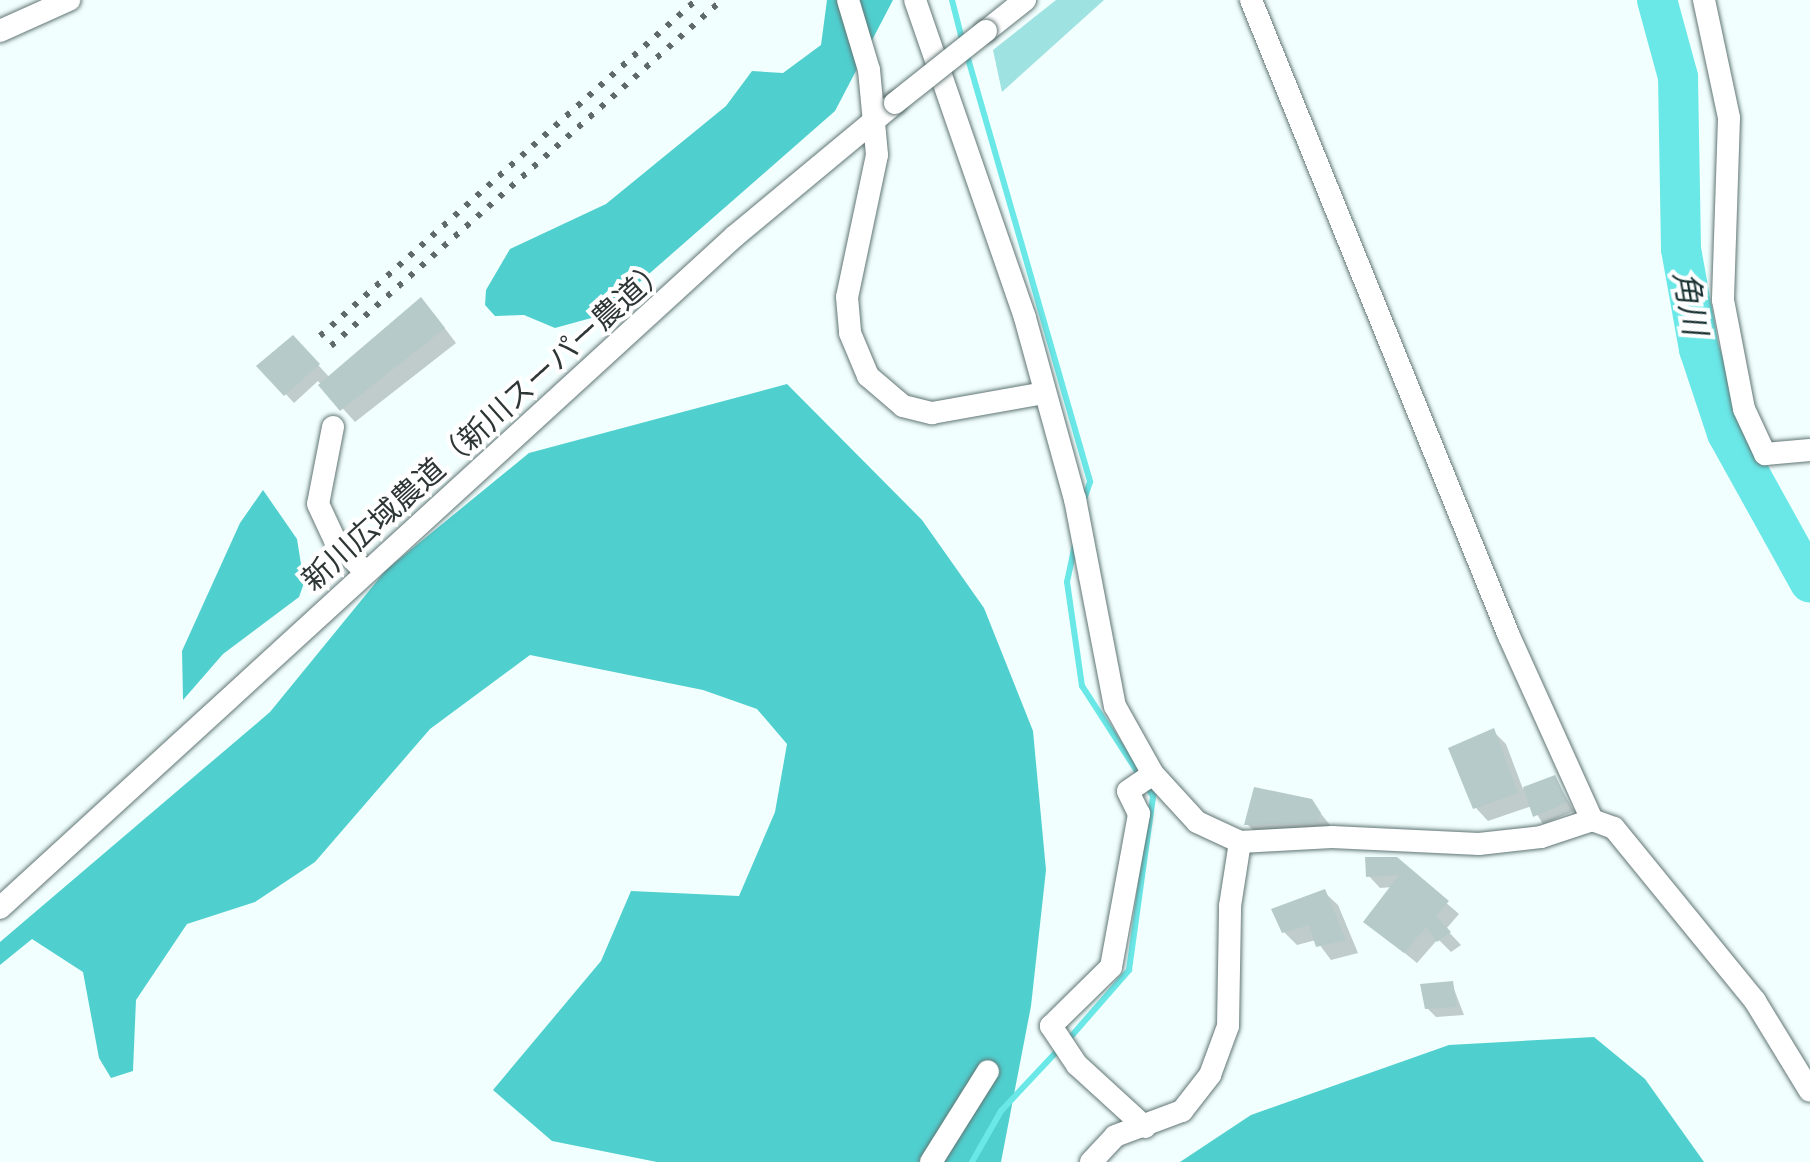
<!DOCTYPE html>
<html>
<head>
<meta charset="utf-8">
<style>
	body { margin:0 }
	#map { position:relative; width:1810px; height:1162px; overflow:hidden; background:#f1fffe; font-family:Lato,"Noto Sans JP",sans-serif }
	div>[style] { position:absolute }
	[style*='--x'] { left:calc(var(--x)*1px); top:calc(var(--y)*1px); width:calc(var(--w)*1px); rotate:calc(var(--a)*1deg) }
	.green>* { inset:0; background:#9ee3e2 }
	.forest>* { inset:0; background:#50cfcf }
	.shadow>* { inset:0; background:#0003 }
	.stream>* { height:6px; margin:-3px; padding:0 3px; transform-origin:3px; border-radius:3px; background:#6ae7e7 }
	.river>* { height:40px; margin:-20px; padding:0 20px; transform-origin:20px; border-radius:20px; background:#6ae7e7 }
	.building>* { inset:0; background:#b5cac9 }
	.roads { filter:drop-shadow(0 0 2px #617574) drop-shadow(0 0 2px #617574) }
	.minor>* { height:22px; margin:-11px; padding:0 11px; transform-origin:11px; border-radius:11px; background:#fff }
	.rail>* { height:6px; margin-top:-3px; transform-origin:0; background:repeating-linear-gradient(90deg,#5f6969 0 5px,transparent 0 15px) }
	.bridges { filter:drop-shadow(0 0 2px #617574) drop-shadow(0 0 2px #617574) }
	.minor-bridge>* { height:22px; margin:-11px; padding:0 11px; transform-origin:11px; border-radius:11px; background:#fff }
	span { translate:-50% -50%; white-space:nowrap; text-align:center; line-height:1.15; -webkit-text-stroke:8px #fff; paint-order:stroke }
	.street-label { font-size:30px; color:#2e3636 }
	.water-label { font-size:32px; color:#1b3232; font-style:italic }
</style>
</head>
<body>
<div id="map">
	<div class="green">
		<i style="clip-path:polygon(1056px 0,1104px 0,1002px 92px,993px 50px)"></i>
	</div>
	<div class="forest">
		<i style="clip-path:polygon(827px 0,893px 0,835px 111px,602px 315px,555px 328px,524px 315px,495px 316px,485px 305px,486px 290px,510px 249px,606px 204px,726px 106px,752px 71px,783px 73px,821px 45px)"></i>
		<i style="clip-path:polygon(787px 384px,922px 520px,984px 608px,1033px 731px,1046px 870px,1031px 1006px,1001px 1162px,657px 1162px,552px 1141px,493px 1090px,601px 961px,631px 891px,739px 896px,775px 812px,787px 744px,757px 709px,703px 690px,530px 655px,430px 729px,315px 862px,255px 902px,187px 924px,136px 1000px,133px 1071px,111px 1078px,99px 1058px,83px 972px,32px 939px,0 965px,0 942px,270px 712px,386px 570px,529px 453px)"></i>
		<i style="clip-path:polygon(263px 490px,297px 539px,304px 583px,299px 597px,223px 654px,183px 700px,182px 651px,240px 523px)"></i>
		<i style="clip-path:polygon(1594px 1037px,1645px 1079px,1704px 1162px,1180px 1162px,1251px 1115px,1449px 1045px)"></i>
	</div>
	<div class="shadow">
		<i style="clip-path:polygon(434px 314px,456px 343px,355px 422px,318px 381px,294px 403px,260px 366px,301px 346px,330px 378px)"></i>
		<i style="clip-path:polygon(1493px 731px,1506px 744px,1523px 789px,1555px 778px,1574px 811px,1543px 824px,1532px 806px,1488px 821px,1475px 807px)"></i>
		<i style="clip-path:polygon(1311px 801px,1333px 829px,1260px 837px,1247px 824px)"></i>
		<i style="clip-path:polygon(1396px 859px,1459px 914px,1446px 929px,1461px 945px,1451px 952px,1438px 939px,1417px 963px,1366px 922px,1393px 887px,1380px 888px,1369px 876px)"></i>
		<i style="clip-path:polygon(1324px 892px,1338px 905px,1358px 953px,1331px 960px,1316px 940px,1297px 945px,1284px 932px)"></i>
		<i style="clip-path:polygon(1452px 984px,1464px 1015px,1436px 1017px,1427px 1008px)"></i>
	</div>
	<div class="stream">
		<i style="--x:952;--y:0;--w:44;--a:75.7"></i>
		<i style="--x:967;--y:55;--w:444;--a:73.9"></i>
		<i style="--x:1090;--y:482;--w:18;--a:109"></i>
		<i style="--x:1068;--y:1040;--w:93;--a:-48.9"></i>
		<i style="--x:1129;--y:970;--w:176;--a:-82.1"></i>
		<i style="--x:1153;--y:796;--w:131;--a:-122.8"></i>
		<i style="--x:1082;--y:686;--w:105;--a:-98.2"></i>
		<i style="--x:1067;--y:582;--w:38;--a:-78"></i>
		<i style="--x:972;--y:1162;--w:59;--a:-60.4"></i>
		<i style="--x:1001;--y:1111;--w:85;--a:-46.9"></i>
	</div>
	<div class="river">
		<i style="--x:1657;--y:0;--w:80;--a:74.7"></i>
		<i style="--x:1678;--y:77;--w:172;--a:89"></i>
		<i style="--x:1681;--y:249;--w:102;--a:79.8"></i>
		<i style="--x:1699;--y:349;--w:89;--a:71.6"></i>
		<i style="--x:1727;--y:433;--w:171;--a:61"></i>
	</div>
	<div class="building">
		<i style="clip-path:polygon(421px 297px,445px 328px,340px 411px,318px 385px)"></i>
		<i style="clip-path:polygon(293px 335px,320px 364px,284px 396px,256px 366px)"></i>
		<i style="clip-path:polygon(1494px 728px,1518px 793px,1473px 809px,1448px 748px)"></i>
		<i style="clip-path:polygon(1555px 775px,1568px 802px,1533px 817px,1523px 787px)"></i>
		<i style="clip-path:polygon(1254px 787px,1312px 799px,1321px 813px,1318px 823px,1244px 825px)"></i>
		<i style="clip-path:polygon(1365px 857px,1397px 857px,1449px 901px,1436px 916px,1451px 932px,1437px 942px,1426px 927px,1404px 953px,1363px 922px,1399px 875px,1366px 877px)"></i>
		<i style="clip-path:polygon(1325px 889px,1346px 940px,1316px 947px,1309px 925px,1282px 933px,1271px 909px)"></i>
		<i style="clip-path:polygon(1453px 981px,1457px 1007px,1425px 1009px,1420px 984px)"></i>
	</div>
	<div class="roads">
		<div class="minor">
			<i style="--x:848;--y:0;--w:73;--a:73.3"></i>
			<i style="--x:869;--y:70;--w:85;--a:84.6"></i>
			<i style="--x:877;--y:155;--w:145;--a:101.9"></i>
			<i style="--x:847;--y:297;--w:36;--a:85"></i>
			<i style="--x:850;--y:333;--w:47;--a:67.3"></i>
			<i style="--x:868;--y:376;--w:46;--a:40.6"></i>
			<i style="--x:903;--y:406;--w:30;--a:14"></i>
			<i style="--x:932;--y:413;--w:114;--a:-10.1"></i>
			<i style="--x:915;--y:0;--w:336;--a:70.9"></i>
			<i style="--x:1025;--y:318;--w:188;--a:74.6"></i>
			<i style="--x:1075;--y:499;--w:211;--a:79.1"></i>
			<i style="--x:1115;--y:706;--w:78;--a:60.8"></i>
			<i style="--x:1153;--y:774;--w:65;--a:47.5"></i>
			<i style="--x:1197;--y:822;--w:47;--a:24.9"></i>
			<i style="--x:1240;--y:842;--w:92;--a:-3.1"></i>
			<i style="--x:1332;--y:837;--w:147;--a:2.7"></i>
			<i style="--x:1479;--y:844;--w:62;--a:-6.4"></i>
			<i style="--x:1541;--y:837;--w:54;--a:-18.4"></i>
			<i style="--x:1592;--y:820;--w:23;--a:20"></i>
			<i style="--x:1614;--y:828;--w:223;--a:50.8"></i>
			<i style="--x:1755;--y:1001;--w:105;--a:58.6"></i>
			<i style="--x:1251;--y:0;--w:686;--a:67.92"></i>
			<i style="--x:1509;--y:636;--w:202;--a:65.7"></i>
			<i style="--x:1704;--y:0;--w:121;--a:78"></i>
			<i style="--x:1729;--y:118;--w:182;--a:91.9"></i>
			<i style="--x:1723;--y:300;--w:111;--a:79.1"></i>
			<i style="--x:1744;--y:409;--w:50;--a:65"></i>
			<i style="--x:1765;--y:454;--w:45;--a:-5.1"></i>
			<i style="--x:0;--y:31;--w:76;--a:-24.2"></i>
			<i style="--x:986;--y:31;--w:50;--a:-38.5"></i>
			<i style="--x:333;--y:427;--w:78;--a:101"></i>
			<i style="--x:318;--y:504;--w:40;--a:65"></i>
			<i style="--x:335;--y:540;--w:44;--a:46.8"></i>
			<i style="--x:0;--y:908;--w:996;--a:-42.44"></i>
			<i style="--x:735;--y:236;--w:208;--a:-39.7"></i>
			<i style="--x:1145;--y:1127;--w:92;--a:-137.6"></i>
			<i style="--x:1077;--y:1065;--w:47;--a:-123.7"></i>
			<i style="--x:1051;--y:1026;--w:84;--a:-44.5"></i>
			<i style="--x:1111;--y:967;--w:156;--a:-79.6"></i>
			<i style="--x:1139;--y:814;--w:25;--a:-116"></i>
			<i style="--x:1128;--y:791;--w:30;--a:-34"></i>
			<i style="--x:931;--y:1162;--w:107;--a:-57.9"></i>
			<i style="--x:1091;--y:1162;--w:35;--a:-47"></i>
			<i style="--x:1115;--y:1136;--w:72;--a:-20.5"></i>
			<i style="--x:1182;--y:1111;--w:46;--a:-52.1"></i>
			<i style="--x:1210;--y:1075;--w:52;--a:-69.8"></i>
			<i style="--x:1228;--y:1026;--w:120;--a:-89"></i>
			<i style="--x:1230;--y:906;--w:65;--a:-81.1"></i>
		</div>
	</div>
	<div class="rail">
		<i style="--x:320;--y:336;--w:504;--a:-41.78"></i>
		<i style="--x:331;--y:346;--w:522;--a:-41.51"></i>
	</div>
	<div class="bridges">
		<div class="minor-bridge">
			<i style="--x:895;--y:103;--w:116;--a:-38.4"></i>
		</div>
	</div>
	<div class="street-label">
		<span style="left:484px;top:423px;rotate:-42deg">新川広域農道（新川スーパー農道）</span>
	</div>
	<div class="water-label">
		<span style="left:1691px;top:303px;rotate:80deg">角川</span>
	</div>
</div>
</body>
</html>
